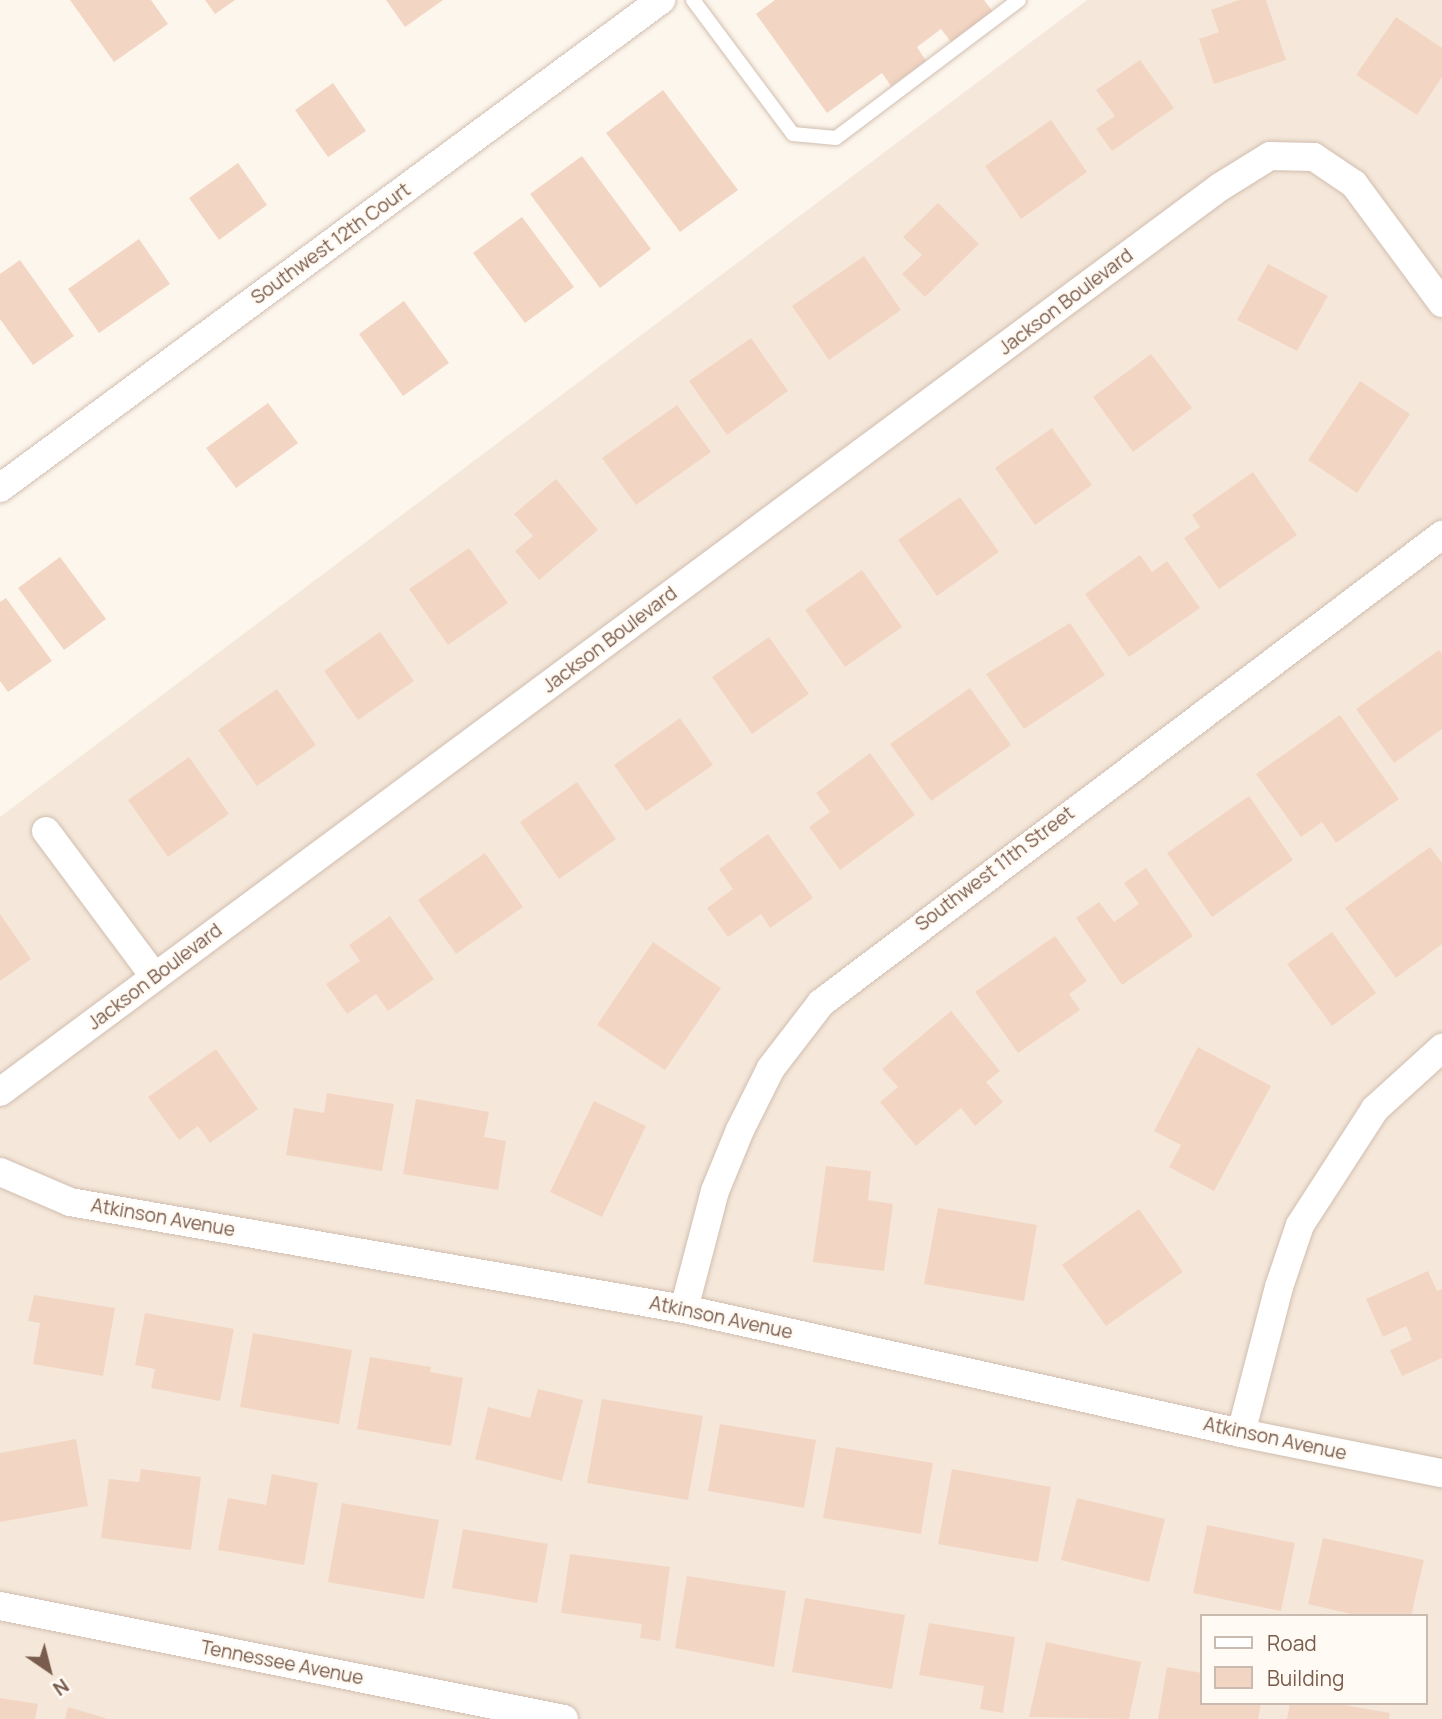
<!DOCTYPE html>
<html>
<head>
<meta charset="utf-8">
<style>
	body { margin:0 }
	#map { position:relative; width:1442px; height:1719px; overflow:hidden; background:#fdf6ec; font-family:Manrope,sans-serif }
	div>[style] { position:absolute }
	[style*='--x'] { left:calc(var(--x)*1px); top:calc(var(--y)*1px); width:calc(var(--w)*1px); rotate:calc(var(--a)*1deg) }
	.residential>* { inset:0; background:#f5e8da }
	.building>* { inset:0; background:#f3d5c3 }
	.roads { filter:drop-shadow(0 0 2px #d1beb0) drop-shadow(0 0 2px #d1beb0) }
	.service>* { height:14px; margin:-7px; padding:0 7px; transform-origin:7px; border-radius:7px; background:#fff }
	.minor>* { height:28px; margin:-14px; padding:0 14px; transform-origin:14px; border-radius:14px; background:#fff }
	span { translate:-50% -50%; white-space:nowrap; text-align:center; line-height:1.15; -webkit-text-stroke:5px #fffaf3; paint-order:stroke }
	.street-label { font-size:19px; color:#7a5c4d }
	.legend { position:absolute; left:1200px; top:1614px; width:228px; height:91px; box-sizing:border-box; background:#fffaf3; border:2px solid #cabbb1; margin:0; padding:9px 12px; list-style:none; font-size:21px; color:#7a5c4d }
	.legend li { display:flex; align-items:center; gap:14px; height:35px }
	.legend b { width:35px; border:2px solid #cabbb1 }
	.north { position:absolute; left:14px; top:1635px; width:70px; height:70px; -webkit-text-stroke:5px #fffaf3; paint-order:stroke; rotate:145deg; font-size:19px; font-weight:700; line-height:28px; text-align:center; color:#7a5c4d }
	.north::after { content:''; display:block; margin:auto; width:24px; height:32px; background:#7a5c4d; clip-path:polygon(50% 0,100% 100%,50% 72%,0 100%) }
</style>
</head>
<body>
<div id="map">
	<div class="residential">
		<i style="clip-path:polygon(evenodd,1087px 0,1442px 0,1442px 1719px,0 1719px,0 817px,1087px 0,1202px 1616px,1426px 1616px,1426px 1703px,1202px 1703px,1202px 1616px)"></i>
	</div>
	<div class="building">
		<i style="clip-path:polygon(70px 0,151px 0,168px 24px,114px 62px)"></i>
		<i style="clip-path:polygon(205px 0,235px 0,215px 14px)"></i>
		<i style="clip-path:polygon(386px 0,443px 0,405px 27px)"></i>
		<i style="clip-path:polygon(775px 0,984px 0,993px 12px,951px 42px,941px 29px,917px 47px,926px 61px,891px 86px,882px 73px,827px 113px,756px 14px)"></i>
		<i style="clip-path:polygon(1239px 0,1266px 0,1286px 60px,1214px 84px,1199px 39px,1219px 32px,1211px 10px)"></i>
		<i style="clip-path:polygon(1396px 17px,1442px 48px,1442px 77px,1417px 115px,1356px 75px)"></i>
		<i style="clip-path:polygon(1140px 60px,1174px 108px,1112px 151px,1096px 129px,1115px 116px,1096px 90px)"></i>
		<i style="clip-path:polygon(333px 83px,366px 131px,328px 157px,295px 110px)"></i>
		<i style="clip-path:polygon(663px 90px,738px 190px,680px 232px,606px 133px)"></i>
		<i style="clip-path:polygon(1051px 120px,1087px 172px,1021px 219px,985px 166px)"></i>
		<i style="clip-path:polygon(582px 156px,651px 249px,600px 288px,530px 194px)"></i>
		<i style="clip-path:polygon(238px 163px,267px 205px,219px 240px,189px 198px)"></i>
		<i style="clip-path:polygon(938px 203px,979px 244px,925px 297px,902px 274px,922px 255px,903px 237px)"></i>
		<i style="clip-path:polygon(522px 217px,574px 287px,525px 323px,473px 253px)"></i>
		<i style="clip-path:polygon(139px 239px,170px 284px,99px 333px,68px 289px)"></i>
		<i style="clip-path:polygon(864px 256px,901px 310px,829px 360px,792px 306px)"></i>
		<i style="clip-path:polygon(20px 260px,74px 336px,33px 365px,0 319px,0 274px)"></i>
		<i style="clip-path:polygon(1268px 264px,1328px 296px,1297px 351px,1237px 320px)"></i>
		<i style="clip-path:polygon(404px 301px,449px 363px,403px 396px,359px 334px)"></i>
		<i style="clip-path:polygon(751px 338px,788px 391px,727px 435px,689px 381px)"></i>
		<i style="clip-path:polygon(1151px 354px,1192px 408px,1133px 452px,1093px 397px)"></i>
		<i style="clip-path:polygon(1360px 381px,1410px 414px,1357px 493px,1308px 460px)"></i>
		<i style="clip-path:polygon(268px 403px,298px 443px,236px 488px,206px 448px)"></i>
		<i style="clip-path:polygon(677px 405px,711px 452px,636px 505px,602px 458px)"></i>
		<i style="clip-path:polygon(1052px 428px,1092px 485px,1035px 525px,995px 468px)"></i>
		<i style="clip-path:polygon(1253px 472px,1297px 535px,1219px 589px,1184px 538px,1200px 527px,1192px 515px)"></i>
		<i style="clip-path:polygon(556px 479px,598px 530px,539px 580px,515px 551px,533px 536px,514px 514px)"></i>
		<i style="clip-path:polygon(960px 497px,999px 552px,937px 596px,898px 540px)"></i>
		<i style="clip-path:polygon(469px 548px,508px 603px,448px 645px,409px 589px)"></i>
		<i style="clip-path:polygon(1140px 555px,1152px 572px,1167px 561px,1200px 608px,1129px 657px,1085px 594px)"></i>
		<i style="clip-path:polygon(60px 557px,106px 619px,64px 650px,18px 588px)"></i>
		<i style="clip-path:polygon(862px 570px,902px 627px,845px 667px,805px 610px)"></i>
		<i style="clip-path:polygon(6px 598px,52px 661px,8px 692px,0 681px,0 602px)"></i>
		<i style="clip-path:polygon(1070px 623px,1105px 675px,1024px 729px,986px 674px)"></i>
		<i style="clip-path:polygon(380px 632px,414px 681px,358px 720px,324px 671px)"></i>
		<i style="clip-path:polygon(769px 637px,809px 694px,752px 734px,712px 677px)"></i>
		<i style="clip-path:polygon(1439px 650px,1442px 654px,1442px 729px,1394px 763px,1356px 709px)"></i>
		<i style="clip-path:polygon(970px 688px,1011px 745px,931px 801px,890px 744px)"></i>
		<i style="clip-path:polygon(277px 689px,316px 745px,257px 786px,218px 730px)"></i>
		<i style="clip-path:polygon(1340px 715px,1399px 799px,1336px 843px,1322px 822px,1301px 837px,1256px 774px)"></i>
		<i style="clip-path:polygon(680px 718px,713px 765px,646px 811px,614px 765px)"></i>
		<i style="clip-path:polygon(870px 753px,915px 815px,840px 870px,809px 827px,830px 812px,816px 793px)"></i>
		<i style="clip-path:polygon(189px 757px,229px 814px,168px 857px,128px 800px)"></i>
		<i style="clip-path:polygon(577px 782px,616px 839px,559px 879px,520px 822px)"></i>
		<i style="clip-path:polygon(1249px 796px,1293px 860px,1212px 917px,1167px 853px)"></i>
		<i style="clip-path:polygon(768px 834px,813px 898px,770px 928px,761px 914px,728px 937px,707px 908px,733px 889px,719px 869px)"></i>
		<i style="clip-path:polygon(1430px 847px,1442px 863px,1442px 944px,1396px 978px,1345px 908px)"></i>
		<i style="clip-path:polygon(485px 853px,523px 907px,456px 954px,418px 900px)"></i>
		<i style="clip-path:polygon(1146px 868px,1193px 936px,1122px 985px,1076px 918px,1099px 902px,1114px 922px,1139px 904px,1124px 883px)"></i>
		<i style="clip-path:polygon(0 914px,31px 959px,0 981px)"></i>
		<i style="clip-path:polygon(390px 916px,434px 979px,388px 1011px,376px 994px,347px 1014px,326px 984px,360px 961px,349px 945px)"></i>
		<i style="clip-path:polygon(1332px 932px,1376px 993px,1332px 1026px,1287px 964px)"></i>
		<i style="clip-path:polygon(1055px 936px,1087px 981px,1069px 994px,1080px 1010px,1018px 1053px,975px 992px)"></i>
		<i style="clip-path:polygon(653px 942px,721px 988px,665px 1070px,597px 1025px)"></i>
		<i style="clip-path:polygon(951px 1011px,1000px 1071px,986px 1082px,1003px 1102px,975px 1126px,961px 1108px,916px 1146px,880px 1102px,898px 1087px,882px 1069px)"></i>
		<i style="clip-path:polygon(1198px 1047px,1271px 1086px,1214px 1191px,1169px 1167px,1181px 1145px,1154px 1131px)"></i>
		<i style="clip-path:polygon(216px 1049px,258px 1109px,210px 1143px,198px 1126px,179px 1140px,148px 1097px)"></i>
		<i style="clip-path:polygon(327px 1093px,394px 1104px,382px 1171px,286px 1155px,294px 1108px,324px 1113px)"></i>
		<i style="clip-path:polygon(416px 1099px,489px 1112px,484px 1137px,506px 1141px,498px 1190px,403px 1174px)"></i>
		<i style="clip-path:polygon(594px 1101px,646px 1126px,602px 1217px,550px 1192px)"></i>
		<i style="clip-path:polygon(826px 1166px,871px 1171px,868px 1200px,893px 1204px,884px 1271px,813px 1262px)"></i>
		<i style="clip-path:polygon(938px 1208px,1037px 1225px,1024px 1301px,924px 1284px)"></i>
		<i style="clip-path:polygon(1139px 1209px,1183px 1272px,1106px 1326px,1062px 1265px)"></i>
		<i style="clip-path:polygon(1428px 1271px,1437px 1291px,1442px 1289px,1442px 1358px,1402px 1376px,1390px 1350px,1412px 1340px,1406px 1326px,1383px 1337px,1366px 1299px)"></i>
		<i style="clip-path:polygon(34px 1295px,115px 1308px,103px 1376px,33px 1364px,40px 1323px,28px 1321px)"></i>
		<i style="clip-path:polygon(145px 1313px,234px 1329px,220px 1401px,151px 1388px,155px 1369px,135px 1365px)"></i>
		<i style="clip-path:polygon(253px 1333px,352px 1350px,339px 1424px,240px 1407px)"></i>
		<i style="clip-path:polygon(370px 1357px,431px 1367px,430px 1372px,463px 1378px,451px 1446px,357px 1429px)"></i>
		<i style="clip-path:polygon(538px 1389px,583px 1400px,562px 1481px,475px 1459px,488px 1407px,530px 1418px)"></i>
		<i style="clip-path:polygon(602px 1399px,703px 1416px,688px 1500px,587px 1483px)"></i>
		<i style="clip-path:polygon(720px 1424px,816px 1440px,804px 1508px,708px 1491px)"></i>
		<i style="clip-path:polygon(76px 1439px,88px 1506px,0 1522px,0 1453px)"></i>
		<i style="clip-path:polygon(836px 1447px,933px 1463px,921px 1534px,823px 1518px)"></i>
		<i style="clip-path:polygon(141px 1469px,201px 1477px,191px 1550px,101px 1538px,109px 1479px,139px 1482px)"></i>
		<i style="clip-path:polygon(952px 1469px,1051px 1487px,1038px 1562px,938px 1544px)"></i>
		<i style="clip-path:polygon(272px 1474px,318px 1483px,304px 1565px,218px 1550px,228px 1498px,266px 1505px)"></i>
		<i style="clip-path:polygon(1077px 1498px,1165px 1519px,1149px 1582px,1061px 1560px)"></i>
		<i style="clip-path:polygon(342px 1503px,439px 1520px,424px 1599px,328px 1582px)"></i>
		<i style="clip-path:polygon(1207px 1525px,1295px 1543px,1281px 1611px,1193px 1593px)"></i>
		<i style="clip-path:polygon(463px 1529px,548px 1544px,537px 1603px,452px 1588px)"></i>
		<i style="clip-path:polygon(1323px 1538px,1424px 1560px,1411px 1616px,1360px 1616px,1308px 1604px)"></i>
		<i style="clip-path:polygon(570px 1554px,670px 1567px,660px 1641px,640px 1638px,642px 1624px,561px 1613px)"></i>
		<i style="clip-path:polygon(687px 1576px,786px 1591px,774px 1667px,675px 1648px)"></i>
		<i style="clip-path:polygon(805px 1598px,905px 1615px,892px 1689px,792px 1672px)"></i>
		<i style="clip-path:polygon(929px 1623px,1015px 1637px,1003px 1713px,980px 1709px,984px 1686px,919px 1675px)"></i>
		<i style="clip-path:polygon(1046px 1642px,1141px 1662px,1129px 1719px,1029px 1717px)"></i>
		<i style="clip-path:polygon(1167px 1667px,1202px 1673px,1202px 1703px,1261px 1703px,1258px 1719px,1158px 1719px)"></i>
		<i style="clip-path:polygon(0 1698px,38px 1704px,35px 1719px,0 1719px)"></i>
		<i style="clip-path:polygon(1290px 1703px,1332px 1703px,1390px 1713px,1389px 1719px,1287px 1719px)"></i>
		<i style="clip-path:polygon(68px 1707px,105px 1718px,105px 1719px,65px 1719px)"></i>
	</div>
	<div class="roads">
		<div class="service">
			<i style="--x:693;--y:0;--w:167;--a:53.3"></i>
			<i style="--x:793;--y:134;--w:43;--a:5.3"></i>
			<i style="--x:836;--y:138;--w:229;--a:-37"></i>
		</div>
		<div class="minor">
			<i style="--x:0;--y:488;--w:822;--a:-36.44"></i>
			<i style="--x:46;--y:831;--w:182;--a:53.3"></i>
			<i style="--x:0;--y:1092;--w:1519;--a:-36.57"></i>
			<i style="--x:1220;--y:187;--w:59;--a:-31.8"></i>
			<i style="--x:1270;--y:156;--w:44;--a:1.3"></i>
			<i style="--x:1314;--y:157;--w:48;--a:34"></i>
			<i style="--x:1354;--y:184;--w:148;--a:53.5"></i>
			<i style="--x:0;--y:1172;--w:76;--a:23.2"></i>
			<i style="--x:70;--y:1202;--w:623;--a:9.89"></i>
			<i style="--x:684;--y:1309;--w:571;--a:12.55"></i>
			<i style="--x:1241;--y:1433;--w:205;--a:11.3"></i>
			<i style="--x:684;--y:1309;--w:122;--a:-75.3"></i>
			<i style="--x:715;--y:1191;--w:66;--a:-67.7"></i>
			<i style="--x:740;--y:1130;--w:69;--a:-63.4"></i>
			<i style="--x:771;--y:1068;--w:82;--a:-52.4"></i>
			<i style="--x:821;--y:1003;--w:778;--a:-37"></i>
			<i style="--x:1241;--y:1433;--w:151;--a:-75.4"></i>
			<i style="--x:1279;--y:1287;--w:65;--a:-71.3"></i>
			<i style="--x:1300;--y:1225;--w:138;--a:-57.1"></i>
			<i style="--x:1375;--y:1109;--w:91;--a:-42.3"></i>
			<i style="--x:0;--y:1606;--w:575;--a:11.33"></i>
		</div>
	</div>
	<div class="street-label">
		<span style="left:331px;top:244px;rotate:-36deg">Southwest 12th Court</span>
		<span style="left:1066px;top:302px;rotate:-37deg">Jackson Boulevard</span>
		<span style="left:610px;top:640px;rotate:-37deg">Jackson Boulevard</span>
		<span style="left:995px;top:869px;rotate:-37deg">Southwest 11th Street</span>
		<span style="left:155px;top:977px;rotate:-37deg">Jackson Boulevard</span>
		<span style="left:163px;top:1218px;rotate:10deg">Atkinson Avenue</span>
		<span style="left:721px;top:1318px;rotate:12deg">Atkinson Avenue</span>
		<span style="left:1275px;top:1439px;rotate:12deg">Atkinson Avenue</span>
		<span style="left:282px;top:1663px;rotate:11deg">Tennessee Avenue</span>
	</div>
	<ul class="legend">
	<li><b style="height:9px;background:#fff"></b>Road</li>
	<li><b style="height:19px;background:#f3d5c3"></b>Building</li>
	</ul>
	<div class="north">N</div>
</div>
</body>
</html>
